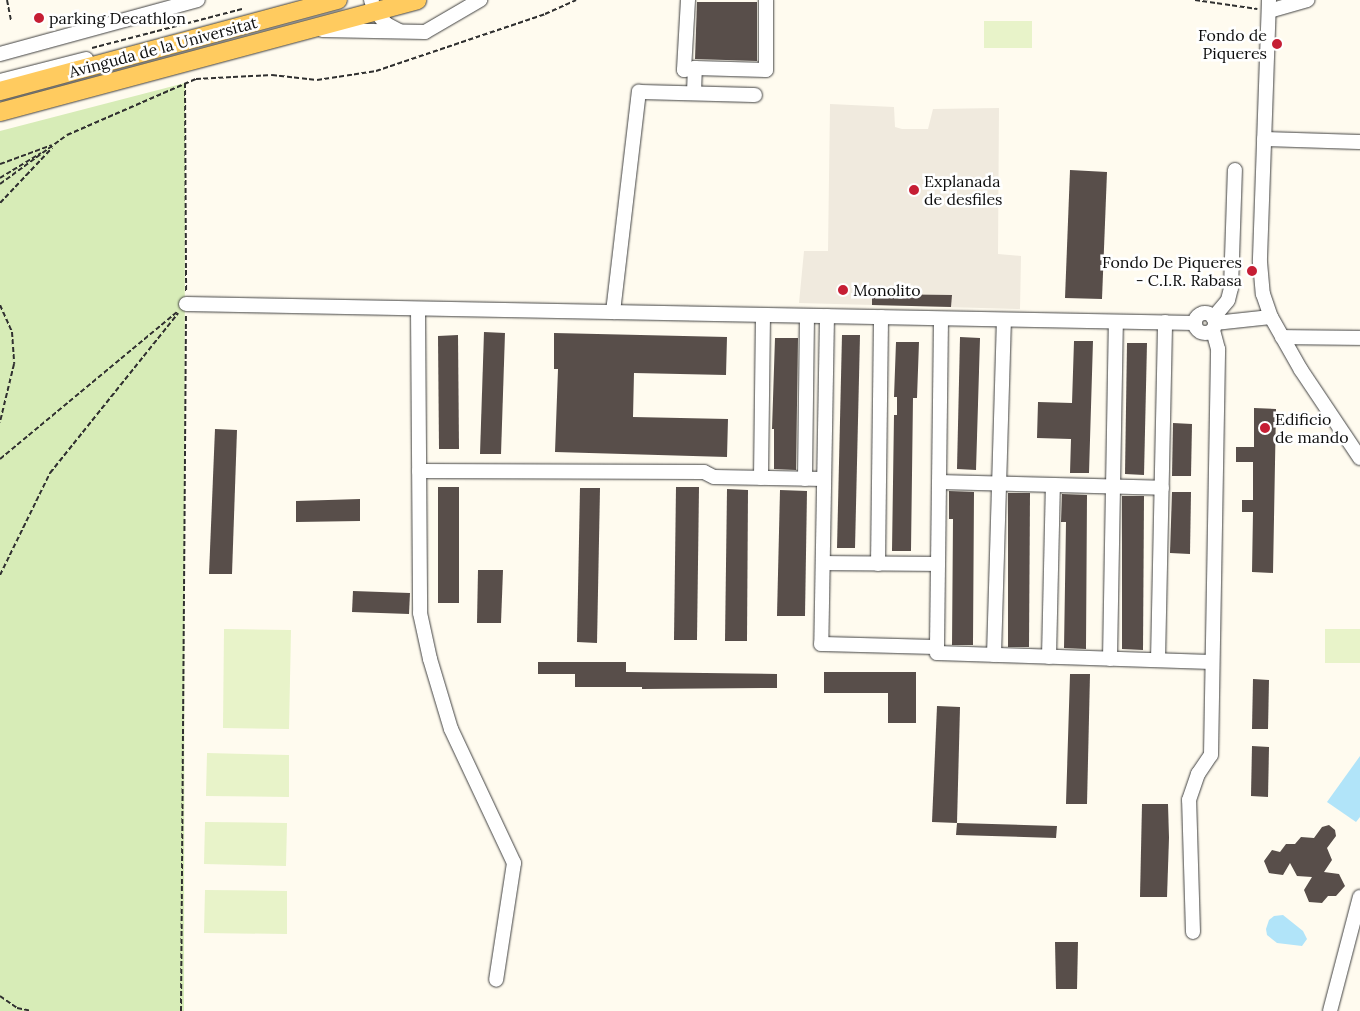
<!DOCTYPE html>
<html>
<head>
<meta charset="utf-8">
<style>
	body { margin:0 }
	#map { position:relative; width:1360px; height:1011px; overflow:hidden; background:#fffbef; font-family:Lora,serif }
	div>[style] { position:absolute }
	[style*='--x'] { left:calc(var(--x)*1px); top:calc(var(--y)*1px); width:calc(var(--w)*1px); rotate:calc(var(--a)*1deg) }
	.green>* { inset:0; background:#d7ecb7 }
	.pitch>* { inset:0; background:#e8f3c9 }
	.plaza>* { inset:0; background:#f0eade }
	.water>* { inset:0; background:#b1e4f9 }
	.building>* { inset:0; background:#584e4a }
	.path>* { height:2px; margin-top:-1px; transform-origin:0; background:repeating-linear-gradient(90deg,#303030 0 5px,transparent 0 7.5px) }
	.roads { filter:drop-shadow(0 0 1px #414141) drop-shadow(0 0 1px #414141) }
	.minor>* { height:14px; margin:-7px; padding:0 7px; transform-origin:7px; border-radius:7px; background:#fff }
	.minor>.ring { margin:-7px; padding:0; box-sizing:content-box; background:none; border:14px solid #fff; border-radius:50% }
	.major>* { height:18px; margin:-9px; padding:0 9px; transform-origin:9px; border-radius:9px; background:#ffcb5f }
	.dots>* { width:14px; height:14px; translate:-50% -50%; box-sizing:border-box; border:2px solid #fff; border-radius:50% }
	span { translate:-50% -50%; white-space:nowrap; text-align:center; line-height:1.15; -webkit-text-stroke:5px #fff; paint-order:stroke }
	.poi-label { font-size:16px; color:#0e0e0e }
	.left { translate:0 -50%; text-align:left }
	.right { translate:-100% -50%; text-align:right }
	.street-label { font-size:16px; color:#0e0e0e }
</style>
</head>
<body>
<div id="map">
	<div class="green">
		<i style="clip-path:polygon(185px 83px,184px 1011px,0 1011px,0 131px)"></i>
	</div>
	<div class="pitch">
		<i style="clip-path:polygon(984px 21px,1032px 21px,1032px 48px,984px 48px)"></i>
		<i style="clip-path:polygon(224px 629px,291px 630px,289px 729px,223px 728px)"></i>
		<i style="clip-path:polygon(1325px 629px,1360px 629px,1360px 663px,1325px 663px)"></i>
		<i style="clip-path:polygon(207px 753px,289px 755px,289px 797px,206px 796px)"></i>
		<i style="clip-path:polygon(205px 822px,287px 823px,286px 866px,204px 864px)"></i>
		<i style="clip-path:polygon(205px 890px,287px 891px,287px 934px,204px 933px)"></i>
	</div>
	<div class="plaza">
		<i style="clip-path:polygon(830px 104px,894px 107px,895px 127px,902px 129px,928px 129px,933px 109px,999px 108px,998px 254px,1021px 256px,1020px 309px,799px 303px,804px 251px,828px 251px)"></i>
	</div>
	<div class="water">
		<i style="clip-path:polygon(1360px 756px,1360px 817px,1356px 822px,1327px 802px)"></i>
		<i style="clip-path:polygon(1283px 915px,1303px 931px,1307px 939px,1302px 946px,1277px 943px,1267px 935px,1266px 929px,1269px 920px,1274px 916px)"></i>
	</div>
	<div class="building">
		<i style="clip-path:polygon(697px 2px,757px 2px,757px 61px,695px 59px)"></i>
		<i style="clip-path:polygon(1070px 170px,1107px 172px,1102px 299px,1065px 298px)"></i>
		<i style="clip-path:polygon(872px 294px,952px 295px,951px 307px,872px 305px)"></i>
		<i style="clip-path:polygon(484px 332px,505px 333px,501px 454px,480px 454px)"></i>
		<i style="clip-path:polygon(554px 333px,727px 337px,726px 375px,634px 373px,633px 417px,728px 419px,727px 457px,555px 452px,558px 369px,554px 369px)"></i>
		<i style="clip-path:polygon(458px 335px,459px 449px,439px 449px,438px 336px)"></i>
		<i style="clip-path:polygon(842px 335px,860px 335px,855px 548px,837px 548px)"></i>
		<i style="clip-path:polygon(960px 337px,980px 338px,976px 470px,957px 469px)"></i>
		<i style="clip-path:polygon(775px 338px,798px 338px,796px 470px,774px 469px,774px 429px,772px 429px)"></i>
		<i style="clip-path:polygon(1074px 341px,1093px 341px,1089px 473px,1070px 473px,1071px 439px,1037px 438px,1038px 402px,1072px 403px)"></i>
		<i style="clip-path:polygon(896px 342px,919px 342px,917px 398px,913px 398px,911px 551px,892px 551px,894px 415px,897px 415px,897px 397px,894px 397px)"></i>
		<i style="clip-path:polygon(1127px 343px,1147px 343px,1144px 475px,1125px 474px)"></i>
		<i style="clip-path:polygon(1254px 408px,1276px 409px,1273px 573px,1252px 572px,1253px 512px,1242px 512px,1242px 500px,1253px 500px,1253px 462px,1236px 462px,1236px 447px,1254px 447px)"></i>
		<i style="clip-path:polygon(1173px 423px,1192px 424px,1191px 476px,1172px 476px)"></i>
		<i style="clip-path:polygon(215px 429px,237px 430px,232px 574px,209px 574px)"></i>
		<i style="clip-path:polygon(438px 487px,459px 487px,459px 603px,438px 603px)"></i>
		<i style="clip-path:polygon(676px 487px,699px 487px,697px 640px,674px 640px)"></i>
		<i style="clip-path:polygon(580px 488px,600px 488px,597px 643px,577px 642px)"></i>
		<i style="clip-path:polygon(727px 489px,748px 490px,747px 641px,725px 641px)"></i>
		<i style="clip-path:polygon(780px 490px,807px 491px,805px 616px,777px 616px)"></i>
		<i style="clip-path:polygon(949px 491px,974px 492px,973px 645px,952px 645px,953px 519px,949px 519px)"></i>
		<i style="clip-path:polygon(1172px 492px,1191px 492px,1190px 554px,1170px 553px)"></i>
		<i style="clip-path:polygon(1008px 493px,1030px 493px,1029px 647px,1008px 647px)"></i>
		<i style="clip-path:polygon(1062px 494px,1087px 495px,1086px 649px,1064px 648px,1066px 522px,1061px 522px)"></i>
		<i style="clip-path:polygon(1122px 496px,1144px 496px,1143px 650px,1122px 649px)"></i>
		<i style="clip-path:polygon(360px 499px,360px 521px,296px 522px,296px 501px)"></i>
		<i style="clip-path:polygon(478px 570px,503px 570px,501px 623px,477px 623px)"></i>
		<i style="clip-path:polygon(353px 591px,410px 593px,409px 614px,352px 612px)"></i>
		<i style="clip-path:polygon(538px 662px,626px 662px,626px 672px,777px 674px,777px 688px,642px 689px,642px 687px,575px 687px,575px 674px,538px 674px)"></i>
		<i style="clip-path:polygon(824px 672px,916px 672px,916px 723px,888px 723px,888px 693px,824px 693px)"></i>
		<i style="clip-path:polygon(1070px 674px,1090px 674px,1087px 804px,1066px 804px)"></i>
		<i style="clip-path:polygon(1253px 679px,1269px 680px,1268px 729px,1252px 729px)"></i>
		<i style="clip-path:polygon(937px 706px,960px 707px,957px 823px,932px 822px)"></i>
		<i style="clip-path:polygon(1252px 746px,1269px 747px,1268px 797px,1251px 796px)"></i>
		<i style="clip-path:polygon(1142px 804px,1168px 804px,1169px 838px,1167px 897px,1140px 897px)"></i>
		<i style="clip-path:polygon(957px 823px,1057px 826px,1056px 838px,956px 835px)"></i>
		<i style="clip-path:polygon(1329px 825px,1335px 830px,1336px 836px,1327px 848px,1332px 860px,1324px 872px,1339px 874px,1345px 886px,1336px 896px,1328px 896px,1322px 903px,1309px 902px,1304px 890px,1312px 877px,1297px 876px,1290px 863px,1283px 875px,1269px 873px,1264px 861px,1272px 850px,1280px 852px,1286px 844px,1295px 844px,1301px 837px,1314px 838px,1322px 827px)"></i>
		<i style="clip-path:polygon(1055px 942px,1078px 942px,1077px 989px,1056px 989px)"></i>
	</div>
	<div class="path">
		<i style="--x:7;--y:0;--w:21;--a:79"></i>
		<i style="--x:1195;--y:0;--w:63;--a:8.3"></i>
		<i style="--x:92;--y:48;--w:155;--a:-14.6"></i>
		<i style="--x:185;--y:83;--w:208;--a:89.7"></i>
		<i style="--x:0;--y:164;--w:55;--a:-20.1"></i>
		<i style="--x:0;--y:178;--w:48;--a:-31.4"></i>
		<i style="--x:0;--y:184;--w:83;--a:-36.2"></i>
		<i style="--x:67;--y:135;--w:141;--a:-23.5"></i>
		<i style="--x:196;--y:79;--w:76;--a:-3"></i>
		<i style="--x:272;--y:75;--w:45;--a:6.3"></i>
		<i style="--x:317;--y:80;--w:60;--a:-8.7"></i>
		<i style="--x:376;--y:71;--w:178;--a:-18.6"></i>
		<i style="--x:545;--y:14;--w:34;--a:-24"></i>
		<i style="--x:0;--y:203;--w:76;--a:-46.6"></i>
		<i style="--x:0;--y:305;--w:30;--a:66"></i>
		<i style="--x:12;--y:332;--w:32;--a:86"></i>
		<i style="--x:14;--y:364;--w:60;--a:103.6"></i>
		<i style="--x:0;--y:459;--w:230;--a:-39.7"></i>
		<i style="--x:0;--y:575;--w:114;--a:-63.9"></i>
		<i style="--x:50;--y:473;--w:205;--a:-51.3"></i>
		<i style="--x:0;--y:996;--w:21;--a:35"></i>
		<i style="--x:17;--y:1008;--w:15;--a:11"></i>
		<i style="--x:181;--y:1011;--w:695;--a:-89.59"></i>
	</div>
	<div class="roads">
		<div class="minor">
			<i style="--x:371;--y:0;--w:13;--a:67"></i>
			<i style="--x:376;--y:12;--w:16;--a:50"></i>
			<i style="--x:386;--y:24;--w:15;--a:28"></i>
			<i style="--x:688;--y:0;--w:70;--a:93.3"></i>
			<i style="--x:684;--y:70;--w:11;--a:-10"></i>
			<i style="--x:695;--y:68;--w:71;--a:1.6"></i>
			<i style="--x:766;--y:70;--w:70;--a:-90"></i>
			<i style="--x:1269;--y:0;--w:262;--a:92"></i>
			<i style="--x:1260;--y:262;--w:32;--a:85"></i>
			<i style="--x:1263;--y:294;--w:24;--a:71"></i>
			<i style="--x:1271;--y:317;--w:61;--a:60.5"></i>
			<i style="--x:1301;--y:370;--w:106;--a:56.2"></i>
			<i style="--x:1269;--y:11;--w:40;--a:-16"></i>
			<i style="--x:322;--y:30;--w:103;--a:1.1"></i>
			<i style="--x:425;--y:32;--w:64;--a:-30.2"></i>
			<i style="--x:0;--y:54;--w:205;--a:-15.3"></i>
			<i style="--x:0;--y:81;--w:89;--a:-14.3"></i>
			<i style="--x:694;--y:93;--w:25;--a:-88"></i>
			<i style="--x:1264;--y:139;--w:96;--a:1.8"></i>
			<i style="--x:186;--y:304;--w:1009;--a:1.08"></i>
			<i style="--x:418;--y:309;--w:304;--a:89.6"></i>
			<i style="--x:420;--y:613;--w:47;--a:77.7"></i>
			<i style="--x:430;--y:659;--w:73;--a:73.3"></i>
			<i style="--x:451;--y:729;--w:148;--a:64.8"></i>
			<i style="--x:514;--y:863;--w:118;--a:98.7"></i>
			<i style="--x:613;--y:312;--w:222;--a:-83.3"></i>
			<i style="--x:639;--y:92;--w:116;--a:1.5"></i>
			<i class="ring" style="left:1195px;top:313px;width:6px;height:6px"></i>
			<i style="--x:827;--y:316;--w:328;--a:91"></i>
			<i style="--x:821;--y:644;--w:116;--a:1.5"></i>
			<i style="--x:1213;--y:318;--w:23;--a:-50"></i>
			<i style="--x:1228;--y:300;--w:12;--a:-76"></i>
			<i style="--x:1231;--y:288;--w:118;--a:-88.1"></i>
			<i style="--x:941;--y:319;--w:334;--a:90.7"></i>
			<i style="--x:937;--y:653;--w:275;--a:1.9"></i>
			<i style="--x:1215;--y:323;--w:56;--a:-6.1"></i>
			<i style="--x:1282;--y:337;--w:78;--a:0.7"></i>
			<i style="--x:419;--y:471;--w:285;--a:0.2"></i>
			<i style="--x:704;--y:472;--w:11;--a:27"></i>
			<i style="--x:714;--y:477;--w:110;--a:1"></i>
			<i style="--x:761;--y:478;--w:163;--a:-89.3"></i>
			<i style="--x:805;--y:479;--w:163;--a:-89.3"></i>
			<i style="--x:939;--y:482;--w:223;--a:1.5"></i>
			<i style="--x:823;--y:563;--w:115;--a:0.5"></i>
			<i style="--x:878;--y:564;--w:247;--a:-89.3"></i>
			<i style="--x:994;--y:655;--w:335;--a:-88.3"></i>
			<i style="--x:1049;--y:657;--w:172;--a:-88.7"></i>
			<i style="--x:1110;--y:659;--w:337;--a:-89"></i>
			<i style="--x:1158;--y:660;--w:338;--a:-88.8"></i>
			<i style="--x:1193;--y:932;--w:132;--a:-91.7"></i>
			<i style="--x:1189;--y:800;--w:28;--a:-71"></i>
			<i style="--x:1198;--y:774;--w:23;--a:-56"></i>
			<i style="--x:1211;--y:755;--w:406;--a:-89"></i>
			<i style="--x:1218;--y:349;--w:20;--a:-105"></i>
			<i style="--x:1330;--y:1011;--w:118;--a:-75.3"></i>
		</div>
		<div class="major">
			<i style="--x:0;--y:91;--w:350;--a:-15.1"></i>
			<i style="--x:0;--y:112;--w:432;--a:-15"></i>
		</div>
	</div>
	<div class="dots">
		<i style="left:39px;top:18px;background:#c61e34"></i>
		<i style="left:1277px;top:44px;background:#c61e34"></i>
		<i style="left:914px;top:190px;background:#c61e34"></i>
		<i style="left:1252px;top:271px;background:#c61e34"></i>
		<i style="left:843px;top:290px;background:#c61e34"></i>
		<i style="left:1265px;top:428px;background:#c61e34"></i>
	</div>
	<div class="poi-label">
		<span class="left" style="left:49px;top:18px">parking Decathlon</span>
		<span class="right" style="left:1267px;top:44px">Fondo de<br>Piqueres</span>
		<span class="left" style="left:924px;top:190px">Explanada<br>de desfiles</span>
		<span class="right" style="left:1242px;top:271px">Fondo De Piqueres<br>- C.I.R. Rabasa</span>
		<span class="left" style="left:853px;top:290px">Monolito</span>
		<span class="left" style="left:1275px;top:428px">Edificio<br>de mando</span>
	</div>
	<div class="street-label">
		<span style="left:163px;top:47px;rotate:-15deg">Avinguda de la Universitat</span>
	</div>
</div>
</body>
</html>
